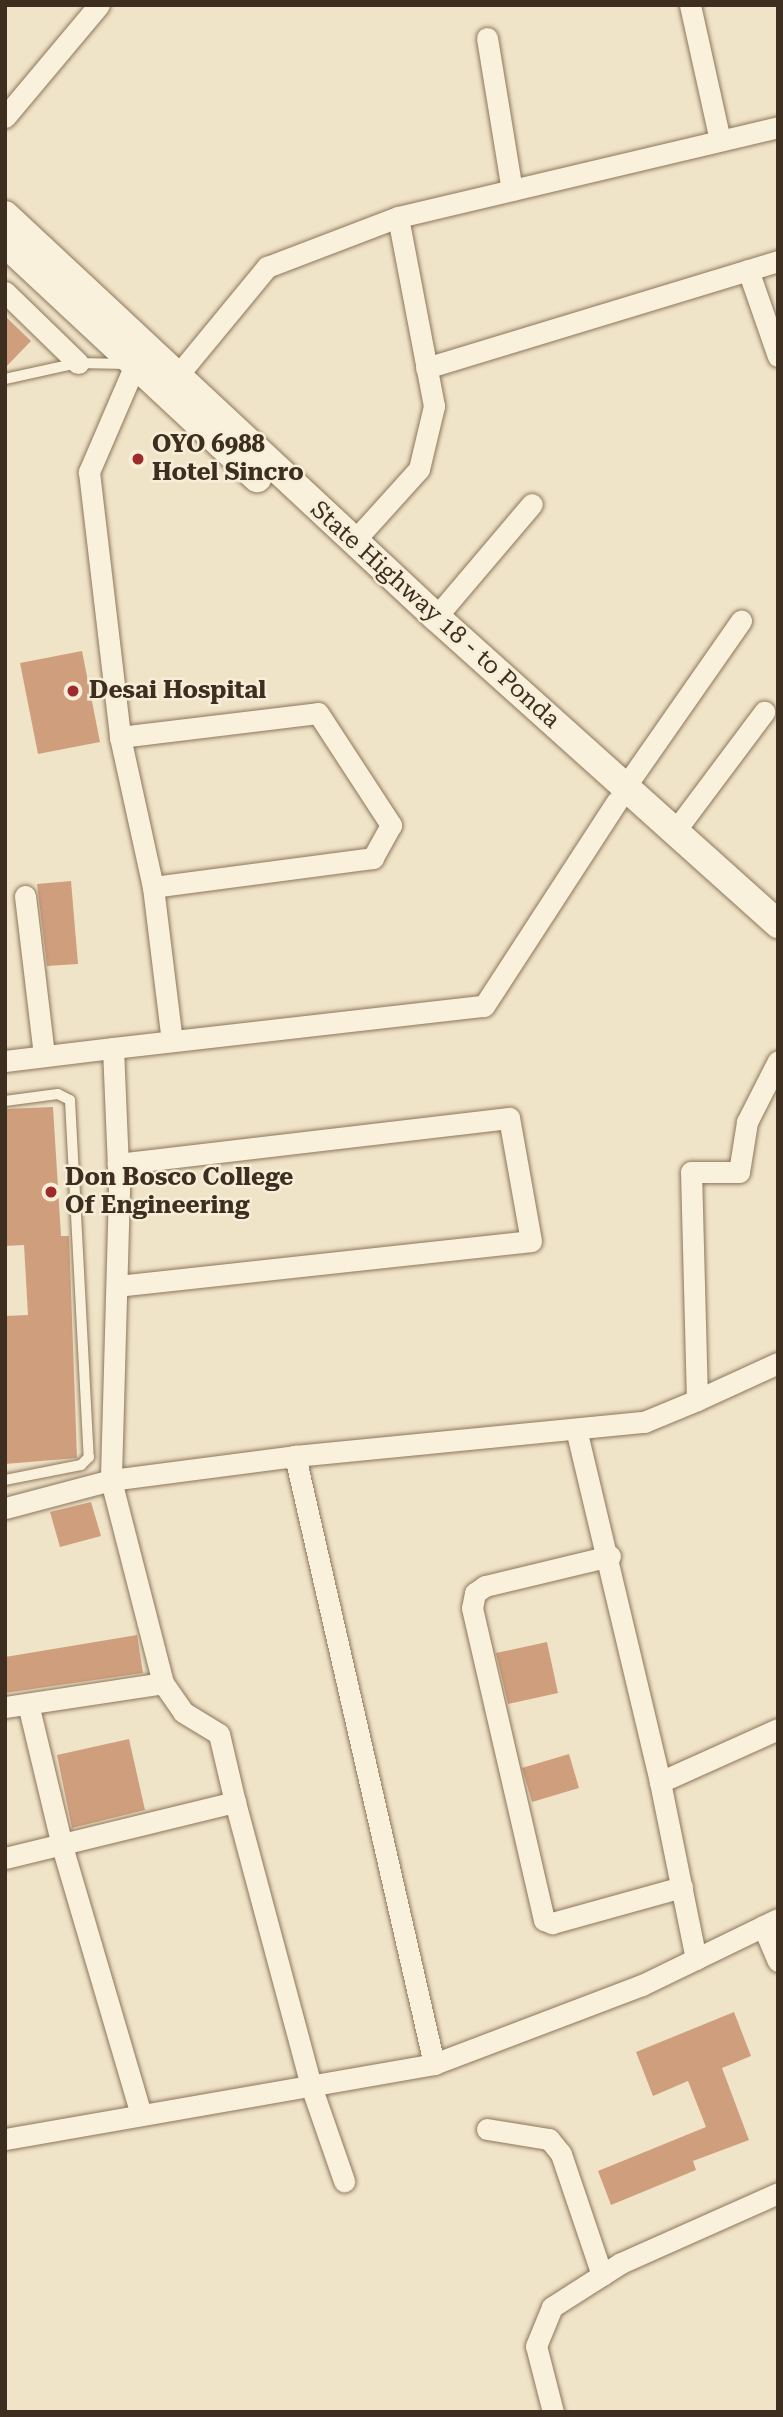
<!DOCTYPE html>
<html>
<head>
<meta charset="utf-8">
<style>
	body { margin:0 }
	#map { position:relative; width:783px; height:2417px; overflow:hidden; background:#f0e4c8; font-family:"Roboto Serif",serif }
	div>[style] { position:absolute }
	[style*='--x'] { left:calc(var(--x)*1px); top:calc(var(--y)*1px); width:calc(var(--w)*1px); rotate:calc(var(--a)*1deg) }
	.building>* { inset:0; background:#cf9f7d }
	.roads { filter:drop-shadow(0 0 2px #8d765c) drop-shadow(0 0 2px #8d765c) }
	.service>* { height:10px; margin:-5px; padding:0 5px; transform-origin:5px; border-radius:5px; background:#faf1dc }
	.minor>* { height:21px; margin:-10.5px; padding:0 10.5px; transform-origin:10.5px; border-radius:10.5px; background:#faf1dc }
	.secondary>* { height:28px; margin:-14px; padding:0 14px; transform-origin:14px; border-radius:14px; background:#faf1dc }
	.dots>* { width:19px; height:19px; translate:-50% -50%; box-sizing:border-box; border:4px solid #f7eed8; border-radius:50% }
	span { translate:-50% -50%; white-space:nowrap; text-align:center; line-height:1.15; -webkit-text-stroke:5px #f7eed8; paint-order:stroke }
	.poi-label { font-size:24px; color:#3d2e20; font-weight:700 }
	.left { translate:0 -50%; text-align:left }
	.street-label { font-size:24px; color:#3d2e20 }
	.frame { position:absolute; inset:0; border:7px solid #3d2e20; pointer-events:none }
</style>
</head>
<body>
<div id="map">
	<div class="building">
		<i style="clip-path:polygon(5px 316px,31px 341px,5px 368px)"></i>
		<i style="clip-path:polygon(82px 651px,100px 742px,38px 754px,20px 663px)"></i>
		<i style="clip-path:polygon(71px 881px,78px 964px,47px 966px,37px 884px)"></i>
		<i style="clip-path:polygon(53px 1107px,61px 1236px,69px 1236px,77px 1458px,5px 1464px,5px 1316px,28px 1315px,24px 1245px,5px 1246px,5px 1109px)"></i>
		<i style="clip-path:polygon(91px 1502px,101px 1536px,60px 1547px,50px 1512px)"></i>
		<i style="clip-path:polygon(137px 1635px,143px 1673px,5px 1693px,5px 1657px)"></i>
		<i style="clip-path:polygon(547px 1642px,558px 1693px,508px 1704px,496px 1653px)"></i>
		<i style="clip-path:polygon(129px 1739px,145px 1810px,72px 1828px,57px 1755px)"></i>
		<i style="clip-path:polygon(569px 1754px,579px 1788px,532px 1802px,522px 1768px)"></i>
		<i style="clip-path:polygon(734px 2012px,751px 2056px,722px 2068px,749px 2140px,693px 2161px,696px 2170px,611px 2205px,598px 2171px,706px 2127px,688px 2081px,653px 2096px,636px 2052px)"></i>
	</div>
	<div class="roads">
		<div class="service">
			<i style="--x:5;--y:379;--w:75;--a:-12.4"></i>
			<i style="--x:78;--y:363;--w:49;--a:1.2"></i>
			<i style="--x:5;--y:1101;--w:53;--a:-7.5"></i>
			<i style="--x:58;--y:1094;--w:13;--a:27"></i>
			<i style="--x:70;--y:1100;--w:358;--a:87"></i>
			<i style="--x:89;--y:1457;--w:11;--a:135"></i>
			<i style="--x:81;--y:1465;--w:77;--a:168.8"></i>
		</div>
		<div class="minor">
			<i style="--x:690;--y:5;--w:138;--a:77.5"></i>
			<i style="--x:487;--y:38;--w:154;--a:80.7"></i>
			<i style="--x:5;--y:117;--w:146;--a:-50"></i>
			<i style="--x:748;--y:270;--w:91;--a:70.8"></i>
			<i style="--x:5;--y:292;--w:102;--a:44.2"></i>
			<i style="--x:141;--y:351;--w:132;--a:113.3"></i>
			<i style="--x:89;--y:472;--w:267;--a:83.3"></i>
			<i style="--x:120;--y:737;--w:199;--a:-6.9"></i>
			<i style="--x:318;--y:713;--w:134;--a:56.9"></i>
			<i style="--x:391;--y:825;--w:38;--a:119"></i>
			<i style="--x:373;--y:858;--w:222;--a:172.5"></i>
			<i style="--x:153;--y:887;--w:155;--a:83"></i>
			<i style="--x:426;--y:368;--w:368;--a:-16.9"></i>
			<i style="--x:168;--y:387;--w:156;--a:-50.5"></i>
			<i style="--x:267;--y:267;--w:140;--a:-20.9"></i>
			<i style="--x:354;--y:541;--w:97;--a:-47.9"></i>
			<i style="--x:419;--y:469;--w:65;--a:-76.6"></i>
			<i style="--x:434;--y:406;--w:192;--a:-100.8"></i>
			<i style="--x:398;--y:217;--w:391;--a:-13.3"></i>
			<i style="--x:436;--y:617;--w:148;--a:-49.7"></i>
			<i style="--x:120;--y:737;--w:154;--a:77.6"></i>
			<i style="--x:625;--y:787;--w:203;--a:-55.1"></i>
			<i style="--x:675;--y:831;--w:149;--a:-53.2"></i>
			<i style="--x:25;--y:896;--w:161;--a:83.2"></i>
			<i style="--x:113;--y:1048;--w:373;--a:-6.5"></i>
			<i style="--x:484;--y:1006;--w:244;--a:-57"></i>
			<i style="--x:5;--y:1061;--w:109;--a:-6.9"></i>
			<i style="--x:113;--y:1048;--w:142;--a:87.6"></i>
			<i style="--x:119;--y:1190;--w:290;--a:91.6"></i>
			<i style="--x:111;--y:1480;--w:110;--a:165.2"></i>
			<i style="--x:117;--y:1286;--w:416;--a:-6.2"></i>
			<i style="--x:531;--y:1241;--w:125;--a:-100.1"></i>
			<i style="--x:509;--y:1118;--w:394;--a:173.3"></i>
			<i style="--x:697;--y:1400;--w:89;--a:-24.6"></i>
			<i style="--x:576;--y:1429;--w:363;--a:76.6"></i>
			<i style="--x:610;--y:1556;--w:129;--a:166.5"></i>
			<i style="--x:485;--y:1586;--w:12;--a:145"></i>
			<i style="--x:475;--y:1593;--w:15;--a:101"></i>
			<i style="--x:472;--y:1608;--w:320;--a:77"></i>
			<i style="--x:544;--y:1920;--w:9;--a:21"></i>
			<i style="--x:552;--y:1923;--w:135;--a:-15.5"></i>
			<i style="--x:163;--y:1683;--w:35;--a:55"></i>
			<i style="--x:183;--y:1712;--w:42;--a:31.4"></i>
			<i style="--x:219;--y:1734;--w:70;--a:76.8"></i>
			<i style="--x:28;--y:1704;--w:146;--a:76.5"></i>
			<i style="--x:62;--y:1846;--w:280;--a:73.6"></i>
			<i style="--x:5;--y:1707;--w:160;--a:-8.6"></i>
			<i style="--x:163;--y:1683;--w:210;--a:-104.4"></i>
			<i style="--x:111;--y:1480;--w:186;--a:-7.4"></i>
			<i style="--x:5;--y:1858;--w:237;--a:-13.7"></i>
			<i style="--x:235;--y:1802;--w:294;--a:75"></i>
			<i style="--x:311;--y:2086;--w:101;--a:70.8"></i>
			<i style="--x:763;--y:1926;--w:38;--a:67"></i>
			<i style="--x:696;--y:1959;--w:181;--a:-101.5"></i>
			<i style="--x:660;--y:1782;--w:129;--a:-24.2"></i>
			<i style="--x:434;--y:2064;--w:222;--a:-20.8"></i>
			<i style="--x:642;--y:1985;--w:151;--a:-25.9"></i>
			<i style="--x:487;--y:2129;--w:63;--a:9.2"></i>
			<i style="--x:549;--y:2139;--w:19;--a:51"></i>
			<i style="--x:561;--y:2154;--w:128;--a:71.3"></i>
			<i style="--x:5;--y:2139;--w:436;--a:-9.9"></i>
			<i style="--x:434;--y:2064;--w:624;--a:-102.88"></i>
			<i style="--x:295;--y:1456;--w:351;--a:-5.6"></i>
			<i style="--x:644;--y:1422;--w:57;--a:-22.5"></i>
			<i style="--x:697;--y:1400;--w:228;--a:-91.5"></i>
			<i style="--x:691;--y:1172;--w:48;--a:0"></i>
			<i style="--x:739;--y:1172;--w:51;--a:-80.9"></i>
			<i style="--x:747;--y:1122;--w:68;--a:-63.1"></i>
			<i style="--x:553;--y:2412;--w:68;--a:-104.4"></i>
			<i style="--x:536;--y:2346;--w:42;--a:-67.7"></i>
			<i style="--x:552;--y:2307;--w:82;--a:-32.5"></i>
			<i style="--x:621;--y:2263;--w:172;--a:-24"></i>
		</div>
		<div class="secondary">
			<i style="--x:5;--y:215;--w:589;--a:43.01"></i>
			<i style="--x:436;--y:617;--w:460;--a:41.9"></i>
			<i style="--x:5;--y:243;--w:345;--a:43"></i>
		</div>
	</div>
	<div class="dots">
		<i style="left:138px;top:459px;background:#9e2a2b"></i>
		<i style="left:73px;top:691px;background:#9e2a2b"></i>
		<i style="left:51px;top:1192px;background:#9e2a2b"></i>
	</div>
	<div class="poi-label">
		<span class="left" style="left:152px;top:459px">OYO 6988<br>Hotel Sincro</span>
		<span class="left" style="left:89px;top:691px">Desai Hospital</span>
		<span class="left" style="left:65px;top:1192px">Don Bosco College<br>Of Engineering</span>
	</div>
	<div class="street-label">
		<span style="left:435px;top:615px;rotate:42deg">State Highway 18 - to Ponda</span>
	</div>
	<div class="frame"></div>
</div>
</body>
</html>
